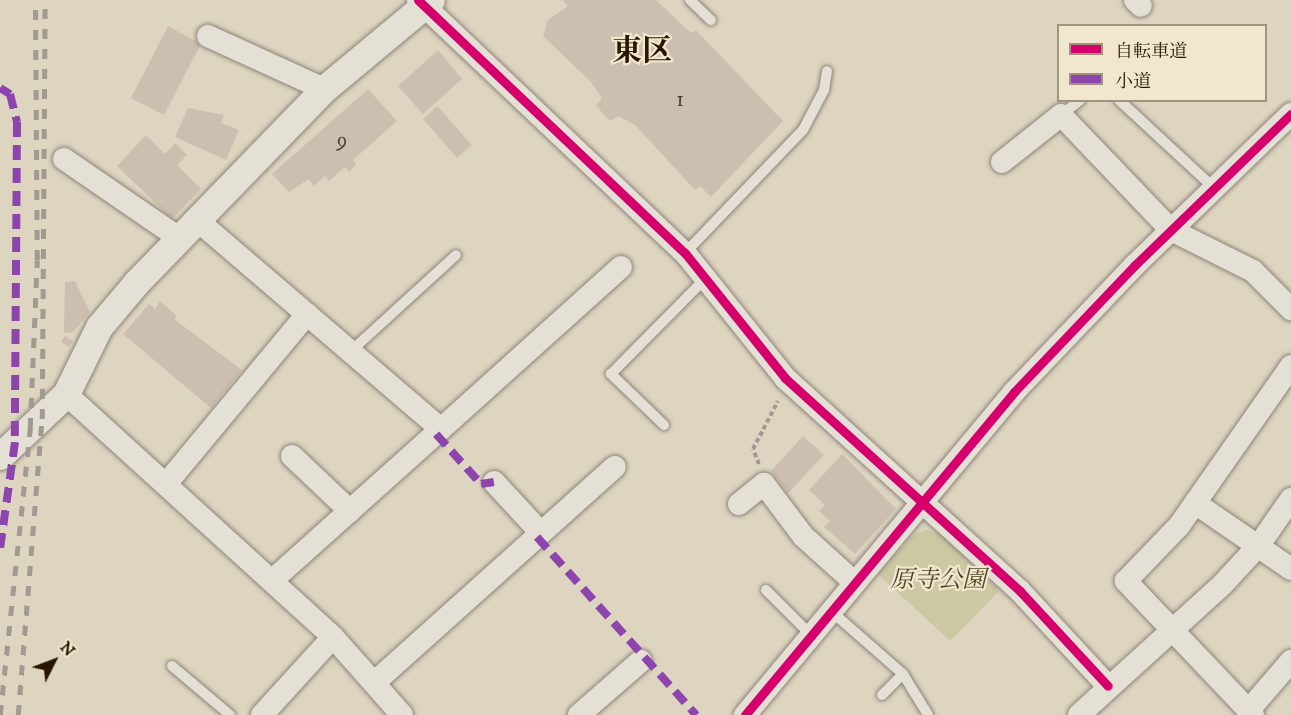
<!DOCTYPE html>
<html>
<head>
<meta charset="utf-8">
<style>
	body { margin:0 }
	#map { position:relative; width:1291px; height:715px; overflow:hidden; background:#ded5c1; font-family:"IM FELL DW Pica","Noto Serif JP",serif }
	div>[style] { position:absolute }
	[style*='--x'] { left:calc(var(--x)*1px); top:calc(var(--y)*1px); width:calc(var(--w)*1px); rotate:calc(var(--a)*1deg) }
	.green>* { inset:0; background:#cbc8a3 }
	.building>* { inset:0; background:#cdbfb0 }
	.path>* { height:4px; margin-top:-2px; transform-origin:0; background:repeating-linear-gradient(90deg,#a09a91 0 4.5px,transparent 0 7.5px) }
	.roads { filter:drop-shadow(0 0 2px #8d8578) drop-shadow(0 0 2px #8d8578) }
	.service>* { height:10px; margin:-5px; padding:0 5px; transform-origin:5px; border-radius:5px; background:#e5e0d6 }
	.minor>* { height:22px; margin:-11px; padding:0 11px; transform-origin:11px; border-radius:11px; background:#e5e0d6 }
	.tertiary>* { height:27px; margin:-13.5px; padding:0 13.5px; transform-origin:13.5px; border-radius:13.5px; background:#e5e0d6 }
	.rail>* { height:4.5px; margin-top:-2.25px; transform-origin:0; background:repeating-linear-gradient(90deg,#a09a91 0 10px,transparent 0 20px) }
	.quiet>* { height:8px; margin-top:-4px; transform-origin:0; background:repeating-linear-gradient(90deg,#8e44ad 0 15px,transparent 0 23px) }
	.cycleway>* { height:9px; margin:-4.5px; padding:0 4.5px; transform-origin:4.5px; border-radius:4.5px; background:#d6006c }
	span { translate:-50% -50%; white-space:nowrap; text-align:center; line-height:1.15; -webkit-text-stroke:4.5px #f1e7cf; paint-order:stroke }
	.number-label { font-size:21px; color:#51402d }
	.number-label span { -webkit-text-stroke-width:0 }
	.park-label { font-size:24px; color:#54482a; font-style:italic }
	.district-label { font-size:30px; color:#281601; font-weight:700 }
	.legend { position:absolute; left:1057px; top:24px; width:210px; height:78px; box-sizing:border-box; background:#f1e7cf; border:2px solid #a1937d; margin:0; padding:8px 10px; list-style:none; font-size:18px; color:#281601 }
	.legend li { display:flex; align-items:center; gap:12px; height:30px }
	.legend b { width:30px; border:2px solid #a1937d }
	.north { position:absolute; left:24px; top:631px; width:60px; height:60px; -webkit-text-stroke:4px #f1e7cf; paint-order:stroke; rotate:48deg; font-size:16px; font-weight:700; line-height:24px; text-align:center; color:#281601 }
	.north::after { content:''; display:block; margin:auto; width:21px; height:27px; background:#281601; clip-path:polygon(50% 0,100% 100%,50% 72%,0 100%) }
</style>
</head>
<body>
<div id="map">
	<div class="green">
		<i style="clip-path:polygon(926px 530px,943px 535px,999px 591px,950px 641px,878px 574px,914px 534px)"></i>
	</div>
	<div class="building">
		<i style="clip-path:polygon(563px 0,656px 0,691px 33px,696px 30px,783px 121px,711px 197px,700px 186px,695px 190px,636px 126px,619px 116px,610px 121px,596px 106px,602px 98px,590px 81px,543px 36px,548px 20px,568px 6px)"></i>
		<i style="clip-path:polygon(168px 26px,201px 44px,164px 115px,131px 98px)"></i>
		<i style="clip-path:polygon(438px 50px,462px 79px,423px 114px,398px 86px)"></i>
		<i style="clip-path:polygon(368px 89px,397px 121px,353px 160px,356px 165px,349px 172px,345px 167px,329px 181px,325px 176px,314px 186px,309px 179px,289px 192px,272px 174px)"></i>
		<i style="clip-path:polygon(437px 106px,472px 145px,457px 158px,423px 119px)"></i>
		<i style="clip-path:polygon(188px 108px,224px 115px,221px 123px,239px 130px,226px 160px,175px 137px)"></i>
		<i style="clip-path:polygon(146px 135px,165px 154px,175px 143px,187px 155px,177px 165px,201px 189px,172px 219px,117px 166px)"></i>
		<i style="clip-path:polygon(75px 281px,90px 312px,73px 332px,64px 333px,65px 282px)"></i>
		<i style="clip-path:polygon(160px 301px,177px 316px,174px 319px,242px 370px,211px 408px,123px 334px,149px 304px,155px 309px)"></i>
		<i style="clip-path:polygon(65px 336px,73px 341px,69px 347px,61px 342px)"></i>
		<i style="clip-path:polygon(803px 436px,824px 455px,788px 493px,771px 471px)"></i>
		<i style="clip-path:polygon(842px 454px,896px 509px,855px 554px,824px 527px,830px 521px,819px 511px,825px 505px,809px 490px)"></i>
	</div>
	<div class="path">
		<i style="--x:759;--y:464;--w:16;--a:-112"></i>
		<i style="--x:753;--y:449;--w:54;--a:-62.5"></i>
	</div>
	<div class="roads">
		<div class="service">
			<i style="--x:690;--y:0;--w:29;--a:44"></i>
			<i style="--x:1119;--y:100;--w:129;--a:42.8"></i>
			<i style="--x:1061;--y:115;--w:24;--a:-38"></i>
			<i style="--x:685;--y:253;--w:170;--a:-46.2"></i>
			<i style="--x:803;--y:130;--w:45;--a:-62.3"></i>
			<i style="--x:824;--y:90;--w:19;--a:-81"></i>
			<i style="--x:351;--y:351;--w:142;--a:-42.4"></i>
			<i style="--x:664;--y:425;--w:74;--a:-136.1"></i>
			<i style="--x:611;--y:374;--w:135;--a:-45.3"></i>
			<i style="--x:766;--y:590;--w:64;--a:45"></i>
			<i style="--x:831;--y:611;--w:96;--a:41.2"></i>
			<i style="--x:903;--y:674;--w:48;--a:58.6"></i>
			<i style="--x:172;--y:666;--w:76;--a:40.2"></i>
			<i style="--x:882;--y:695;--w:25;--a:-45"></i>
		</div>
		<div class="minor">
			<i style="--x:418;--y:0;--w:368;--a:43.5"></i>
			<i style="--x:685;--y:253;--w:160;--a:51.3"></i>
			<i style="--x:785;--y:378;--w:317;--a:42.2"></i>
			<i style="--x:1020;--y:591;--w:129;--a:47.2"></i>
			<i style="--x:1135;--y:0;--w:8;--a:45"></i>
			<i style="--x:208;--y:36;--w:128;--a:24.6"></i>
			<i style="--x:64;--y:159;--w:140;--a:34.5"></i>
			<i style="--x:1002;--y:162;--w:75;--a:-38.5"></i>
			<i style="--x:1061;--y:115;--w:159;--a:46.3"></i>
			<i style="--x:1171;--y:230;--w:92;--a:26.6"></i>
			<i style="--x:1253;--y:271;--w:54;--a:45"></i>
			<i style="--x:197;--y:220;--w:321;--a:40.6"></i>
			<i style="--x:441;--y:429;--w:226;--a:138.1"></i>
			<i style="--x:66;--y:394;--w:361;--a:42.3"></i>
			<i style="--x:333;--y:637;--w:104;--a:48.5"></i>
			<i style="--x:441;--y:429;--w:242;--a:-42"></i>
			<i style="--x:292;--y:456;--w:80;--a:43.5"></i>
			<i style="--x:494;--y:482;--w:69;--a:47.3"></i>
			<i style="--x:166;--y:484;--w:221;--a:-50.3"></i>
			<i style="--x:1195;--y:503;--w:116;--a:34.5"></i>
			<i style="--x:739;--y:504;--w:32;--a:-39"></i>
			<i style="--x:764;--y:484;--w:65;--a:53.1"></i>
			<i style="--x:803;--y:536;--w:70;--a:42.1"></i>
			<i style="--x:375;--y:682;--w:322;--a:-41.9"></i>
			<i style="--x:1248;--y:711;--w:66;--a:-49.3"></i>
			<i style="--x:262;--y:715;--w:105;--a:-47.7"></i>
			<i style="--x:579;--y:715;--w:82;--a:-41.1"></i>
			<i style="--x:745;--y:715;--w:420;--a:-50.2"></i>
			<i style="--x:1014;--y:392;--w:175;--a:-46.4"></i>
			<i style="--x:1135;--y:265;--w:217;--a:-44.1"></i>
			<i style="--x:1079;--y:715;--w:195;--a:-42.3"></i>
			<i style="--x:1223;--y:584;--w:53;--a:-47.3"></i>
			<i style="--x:1259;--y:545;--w:56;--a:-55.2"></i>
			<i style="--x:1253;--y:715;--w:185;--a:-133.5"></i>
			<i style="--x:1126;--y:581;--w:76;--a:-46.1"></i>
			<i style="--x:1179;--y:526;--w:195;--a:-55"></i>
		</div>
		<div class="tertiary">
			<i style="--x:0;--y:456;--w:91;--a:-43.2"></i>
			<i style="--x:66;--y:394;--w:75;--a:-63.8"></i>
			<i style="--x:99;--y:327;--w:57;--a:-49.9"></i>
			<i style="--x:136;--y:283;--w:270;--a:-45.9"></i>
			<i style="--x:324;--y:89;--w:139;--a:-39.8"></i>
		</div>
	</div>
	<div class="rail">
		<i style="--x:0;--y:715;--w:289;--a:-84"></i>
		<i style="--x:30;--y:428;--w:168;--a:-87.6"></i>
		<i style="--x:37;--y:260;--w:260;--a:-90.4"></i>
		<i style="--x:18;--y:715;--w:297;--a:-85.4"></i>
		<i style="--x:42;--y:419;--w:419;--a:-89.6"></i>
	</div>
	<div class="quiet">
		<i style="--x:0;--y:88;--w:12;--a:31"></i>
		<i style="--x:10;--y:94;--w:29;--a:76"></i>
		<i style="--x:17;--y:122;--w:320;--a:90.4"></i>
		<i style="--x:15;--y:442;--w:108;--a:98"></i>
		<i style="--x:436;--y:434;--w:67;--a:48"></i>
		<i style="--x:481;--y:484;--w:13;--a:-9"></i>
		<i style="--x:537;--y:537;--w:239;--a:48.2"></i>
	</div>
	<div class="cycleway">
		<i style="--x:418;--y:0;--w:368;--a:43.5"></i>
		<i style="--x:685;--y:253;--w:160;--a:51.3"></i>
		<i style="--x:785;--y:378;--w:317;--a:42.2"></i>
		<i style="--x:1020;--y:591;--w:129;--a:47.2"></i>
		<i style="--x:745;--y:715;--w:420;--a:-50.2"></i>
		<i style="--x:1014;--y:392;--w:175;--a:-46.4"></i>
		<i style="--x:1135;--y:265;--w:217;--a:-44.1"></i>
	</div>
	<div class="number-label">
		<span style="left:680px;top:100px">1</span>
		<span style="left:342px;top:141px">9</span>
	</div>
	<div class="park-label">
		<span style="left:938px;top:581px">原寺公園</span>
	</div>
	<div class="district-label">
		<span style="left:642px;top:52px">東区</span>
	</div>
	<ul class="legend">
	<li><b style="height:8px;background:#d6006c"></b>自転車道</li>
	<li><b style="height:8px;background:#8e44ad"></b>小道</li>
	</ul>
	<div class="north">N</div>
</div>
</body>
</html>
